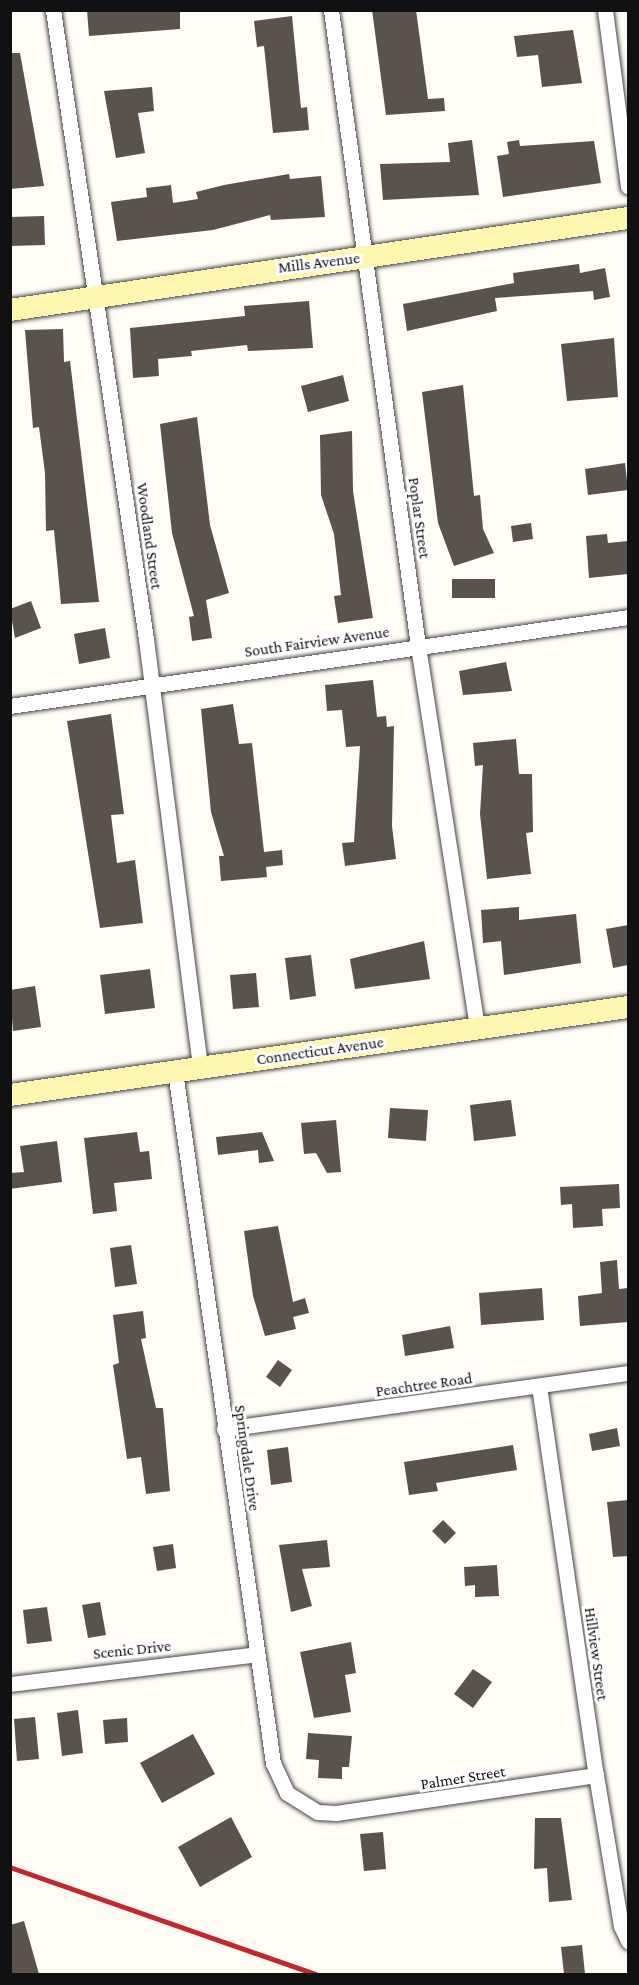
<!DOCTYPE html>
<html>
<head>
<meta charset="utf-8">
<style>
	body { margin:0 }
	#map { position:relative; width:639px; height:1985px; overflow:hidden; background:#fffdf5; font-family:"Crimson Pro",serif }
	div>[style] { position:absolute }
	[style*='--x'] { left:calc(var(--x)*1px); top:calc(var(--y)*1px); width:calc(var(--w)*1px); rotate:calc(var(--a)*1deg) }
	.building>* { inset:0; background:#5a524d }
	.roads { filter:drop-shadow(0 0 2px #444) drop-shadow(0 0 2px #444) }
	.street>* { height:15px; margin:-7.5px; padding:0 7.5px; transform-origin:7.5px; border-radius:7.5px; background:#fff }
	.secondary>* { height:22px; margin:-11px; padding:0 11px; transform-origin:11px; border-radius:11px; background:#fff6b0 }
	.rail>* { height:4.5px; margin:-2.25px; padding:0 2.25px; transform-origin:2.25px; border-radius:2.25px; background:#c4262e }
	span { translate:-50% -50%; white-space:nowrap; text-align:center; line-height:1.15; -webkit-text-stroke:6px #fff; paint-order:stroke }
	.street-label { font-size:16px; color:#111 }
	.frame { position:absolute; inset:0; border:12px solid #111; pointer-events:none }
</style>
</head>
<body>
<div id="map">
	<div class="building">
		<i style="clip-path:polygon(87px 10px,180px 10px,180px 29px,89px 36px)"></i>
		<i style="clip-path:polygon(372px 10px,416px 10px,428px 99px,444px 98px,445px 111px,386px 115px)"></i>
		<i style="clip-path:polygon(292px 16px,301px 108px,307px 107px,309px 130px,273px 133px,264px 46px,257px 47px,254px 21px)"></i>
		<i style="clip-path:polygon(573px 30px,582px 83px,542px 87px,538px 55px,517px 57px,514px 36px)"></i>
		<i style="clip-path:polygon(10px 53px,20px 53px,44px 186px,10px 189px)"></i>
		<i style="clip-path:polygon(152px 87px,154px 111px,138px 113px,145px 153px,116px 158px,104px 91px)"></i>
		<i style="clip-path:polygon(472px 140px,479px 195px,383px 200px,380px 164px,450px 162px,448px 143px)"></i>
		<i style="clip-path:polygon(519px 140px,520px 146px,594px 141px,601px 183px,503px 197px,497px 156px,509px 154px,507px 142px)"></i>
		<i style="clip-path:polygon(289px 174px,290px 179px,321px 176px,325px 217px,271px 220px,270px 215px,213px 230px,117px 241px,111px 202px,147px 197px,146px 188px,171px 185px,173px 203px,198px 199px,196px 192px,224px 185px)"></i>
		<i style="clip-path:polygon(44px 216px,45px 245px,10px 246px,10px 217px)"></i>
		<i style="clip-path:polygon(579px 264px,580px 273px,605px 268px,610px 297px,594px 300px,593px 291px,495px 298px,497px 311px,407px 331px,403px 304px,514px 283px,513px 273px)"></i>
		<i style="clip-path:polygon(309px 301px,313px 348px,248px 351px,247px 345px,191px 351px,192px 356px,158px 359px,159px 376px,133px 378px,130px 328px,245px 316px,244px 306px)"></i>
		<i style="clip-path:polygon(63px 329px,64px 362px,70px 361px,99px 602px,61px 604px,54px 530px,46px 531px,45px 473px,39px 427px,33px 428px,25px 330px)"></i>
		<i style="clip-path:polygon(614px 338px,618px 397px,567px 401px,561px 344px)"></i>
		<i style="clip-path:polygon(343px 375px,349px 401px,308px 412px,301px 386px)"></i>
		<i style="clip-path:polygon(463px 385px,474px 496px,480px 495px,483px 529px,494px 553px,454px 566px,438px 523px,422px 392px)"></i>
		<i style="clip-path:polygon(197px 417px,210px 525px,229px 593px,206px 600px,212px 638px,192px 641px,189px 617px,194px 616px,172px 533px,160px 424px)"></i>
		<i style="clip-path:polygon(352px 431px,353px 491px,373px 618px,338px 623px,334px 596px,341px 595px,334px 534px,321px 495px,320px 435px)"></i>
		<i style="clip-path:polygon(625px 463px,628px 490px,588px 495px,585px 469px)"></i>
		<i style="clip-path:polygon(531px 523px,533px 539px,513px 542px,511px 526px)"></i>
		<i style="clip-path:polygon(607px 534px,608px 543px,628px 541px,628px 574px,589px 578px,586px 536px)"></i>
		<i style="clip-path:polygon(452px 579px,495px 579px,495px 598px,452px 598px)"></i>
		<i style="clip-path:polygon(31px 601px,41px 628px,15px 638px,10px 609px)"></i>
		<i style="clip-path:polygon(105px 628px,110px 658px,79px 664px,74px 634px)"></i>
		<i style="clip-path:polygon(506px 662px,512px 691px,463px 695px,459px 671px)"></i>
		<i style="clip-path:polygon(373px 680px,377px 717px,386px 716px,387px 727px,394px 726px,392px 826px,396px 859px,345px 866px,342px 843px,354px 842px,360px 746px,346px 747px,342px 710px,327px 711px,325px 685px)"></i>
		<i style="clip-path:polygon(233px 704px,239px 744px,252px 743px,264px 852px,282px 850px,283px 865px,266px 867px,267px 877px,221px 881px,219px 856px,224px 856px,211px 812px,201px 709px)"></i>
		<i style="clip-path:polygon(111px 714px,124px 814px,111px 815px,117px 863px,135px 860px,143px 923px,100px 928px,67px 721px)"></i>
		<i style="clip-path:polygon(516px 739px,519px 774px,532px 774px,533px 832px,526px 833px,531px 874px,487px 879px,480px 814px,483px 765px,475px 766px,473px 743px)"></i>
		<i style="clip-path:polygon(519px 907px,519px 920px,576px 914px,581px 963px,504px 975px,501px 941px,483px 943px,481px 910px)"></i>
		<i style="clip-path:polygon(628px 925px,628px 965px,613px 968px,606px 929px)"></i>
		<i style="clip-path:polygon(424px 941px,430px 979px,355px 989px,350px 959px)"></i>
		<i style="clip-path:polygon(311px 955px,316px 996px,290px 1000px,285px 958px)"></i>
		<i style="clip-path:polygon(150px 969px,155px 1008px,105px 1014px,100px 975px)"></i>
		<i style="clip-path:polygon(256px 973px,259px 1007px,233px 1009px,230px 975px)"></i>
		<i style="clip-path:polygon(35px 986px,41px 1027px,13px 1031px,10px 990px)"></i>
		<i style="clip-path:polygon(511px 1100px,516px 1136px,474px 1141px,470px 1105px)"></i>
		<i style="clip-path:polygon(390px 1108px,428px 1110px,426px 1141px,388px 1138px)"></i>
		<i style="clip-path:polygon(336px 1120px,341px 1172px,327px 1173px,316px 1153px,304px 1154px,301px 1123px)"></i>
		<i style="clip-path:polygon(137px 1132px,140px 1152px,149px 1151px,152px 1179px,114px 1183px,117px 1211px,93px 1214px,84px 1138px)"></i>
		<i style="clip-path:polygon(262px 1132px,274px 1161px,259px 1163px,258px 1150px,218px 1155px,216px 1137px)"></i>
		<i style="clip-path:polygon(57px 1141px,62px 1182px,10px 1189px,10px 1173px,24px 1172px,20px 1146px)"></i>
		<i style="clip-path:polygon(619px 1184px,620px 1208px,602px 1209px,603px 1226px,573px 1228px,572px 1204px,561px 1205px,560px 1187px)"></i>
		<i style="clip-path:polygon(278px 1226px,293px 1302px,305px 1298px,309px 1313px,293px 1317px,296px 1329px,265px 1336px,253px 1296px,244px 1231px)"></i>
		<i style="clip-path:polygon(131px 1245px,137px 1284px,115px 1287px,110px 1248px)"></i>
		<i style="clip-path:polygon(617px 1260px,619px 1289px,628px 1288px,628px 1322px,580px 1326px,578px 1296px,602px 1293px,600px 1262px)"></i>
		<i style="clip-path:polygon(542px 1288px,544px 1320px,481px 1325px,479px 1293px)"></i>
		<i style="clip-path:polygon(143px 1311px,146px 1338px,141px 1339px,156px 1408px,163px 1408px,170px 1491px,146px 1494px,141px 1457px,127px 1459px,113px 1365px,119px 1363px,113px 1315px)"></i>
		<i style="clip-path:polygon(450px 1326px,454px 1348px,405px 1356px,402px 1335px)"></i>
		<i style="clip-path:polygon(278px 1360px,292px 1370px,280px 1387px,266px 1377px)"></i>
		<i style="clip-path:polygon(617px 1428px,620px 1446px,592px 1451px,589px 1434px)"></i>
		<i style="clip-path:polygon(513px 1445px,517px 1470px,436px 1483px,438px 1491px,409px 1495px,404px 1462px)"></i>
		<i style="clip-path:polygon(288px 1447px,292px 1482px,271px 1485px,267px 1450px)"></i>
		<i style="clip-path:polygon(628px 1500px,628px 1556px,613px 1557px,607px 1502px)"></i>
		<i style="clip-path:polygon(443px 1520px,456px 1533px,445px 1544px,432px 1531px)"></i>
		<i style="clip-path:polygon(327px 1540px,330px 1567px,302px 1569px,312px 1606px,291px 1612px,279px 1545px)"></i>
		<i style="clip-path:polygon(173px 1544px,176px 1568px,157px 1571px,153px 1547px)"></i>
		<i style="clip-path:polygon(497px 1565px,499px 1596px,475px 1597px,475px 1585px,465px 1586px,464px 1567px)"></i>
		<i style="clip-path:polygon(100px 1602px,106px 1635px,88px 1638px,82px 1605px)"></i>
		<i style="clip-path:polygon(47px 1607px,52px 1641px,27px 1644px,23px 1610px)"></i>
		<i style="clip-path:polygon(351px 1642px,356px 1673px,345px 1675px,351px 1712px,314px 1718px,300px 1652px)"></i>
		<i style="clip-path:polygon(473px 1669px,492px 1682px,473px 1708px,454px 1694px)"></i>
		<i style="clip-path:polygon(78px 1710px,83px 1753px,62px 1756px,57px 1713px)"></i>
		<i style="clip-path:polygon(35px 1717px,39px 1759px,17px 1761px,14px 1719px)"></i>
		<i style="clip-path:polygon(127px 1718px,128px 1742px,105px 1744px,103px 1720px)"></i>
		<i style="clip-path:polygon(308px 1733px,352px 1736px,349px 1767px,342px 1767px,342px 1779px,318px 1778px,319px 1760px,306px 1759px)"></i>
		<i style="clip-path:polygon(193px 1734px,215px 1774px,162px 1803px,140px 1763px)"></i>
		<i style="clip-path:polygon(231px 1817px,252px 1857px,200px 1887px,178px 1847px)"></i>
		<i style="clip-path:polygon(535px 1818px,561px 1818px,572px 1900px,549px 1902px,547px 1868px,534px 1869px)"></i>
		<i style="clip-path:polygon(383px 1832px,386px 1869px,364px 1871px,360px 1834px)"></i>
		<i style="clip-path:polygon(24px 1921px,39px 1974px,10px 1974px,10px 1925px)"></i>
		<i style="clip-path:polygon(582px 1945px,585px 1974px,564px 1974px,561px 1947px)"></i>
	</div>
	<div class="roads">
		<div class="street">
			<i style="--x:53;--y:10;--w:636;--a:81.59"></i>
			<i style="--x:146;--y:639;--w:432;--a:82.8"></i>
			<i style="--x:331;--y:10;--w:642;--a:82.21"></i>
			<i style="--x:418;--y:646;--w:387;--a:81.2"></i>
			<i style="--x:605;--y:10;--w:178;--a:82.6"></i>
			<i style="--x:10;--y:706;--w:624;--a:-8.19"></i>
			<i style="--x:175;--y:1071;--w:699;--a:81.94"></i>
			<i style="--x:273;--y:1763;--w:33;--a:65"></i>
			<i style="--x:287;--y:1793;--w:36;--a:32"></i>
			<i style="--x:318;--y:1812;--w:18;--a:3"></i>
			<i style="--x:336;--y:1813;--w:263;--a:-8.3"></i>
			<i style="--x:539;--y:1386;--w:393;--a:81.7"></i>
			<i style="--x:596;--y:1775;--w:153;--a:80.6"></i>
			<i style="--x:621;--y:1926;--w:17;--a:65"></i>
			<i style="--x:224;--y:1429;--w:408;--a:-7.9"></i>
			<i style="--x:10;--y:1684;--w:249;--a:-6.9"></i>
		</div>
		<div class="secondary">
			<i style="--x:10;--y:310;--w:625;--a:-8.47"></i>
			<i style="--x:10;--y:1095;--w:624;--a:-8.1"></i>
		</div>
	</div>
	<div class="rail">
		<i style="--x:10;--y:1867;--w:323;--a:19.3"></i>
	</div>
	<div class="street-label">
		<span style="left:319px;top:263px;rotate:-7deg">Mills Avenue</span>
		<span style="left:419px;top:518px;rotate:82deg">Poplar Street</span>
		<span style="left:149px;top:536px;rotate:82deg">Woodland Street</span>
		<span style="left:317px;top:642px;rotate:-8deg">South Fairview Avenue</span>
		<span style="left:320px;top:1051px;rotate:-8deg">Connecticut Avenue</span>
		<span style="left:424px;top:1385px;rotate:-8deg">Peachtree Road</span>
		<span style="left:247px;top:1458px;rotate:82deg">Springdale Drive</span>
		<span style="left:132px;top:1650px;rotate:-6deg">Scenic Drive</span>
		<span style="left:596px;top:1654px;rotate:82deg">Hillview Street</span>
		<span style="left:463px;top:1778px;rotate:-9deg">Palmer Street</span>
	</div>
	<div class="frame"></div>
</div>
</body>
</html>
